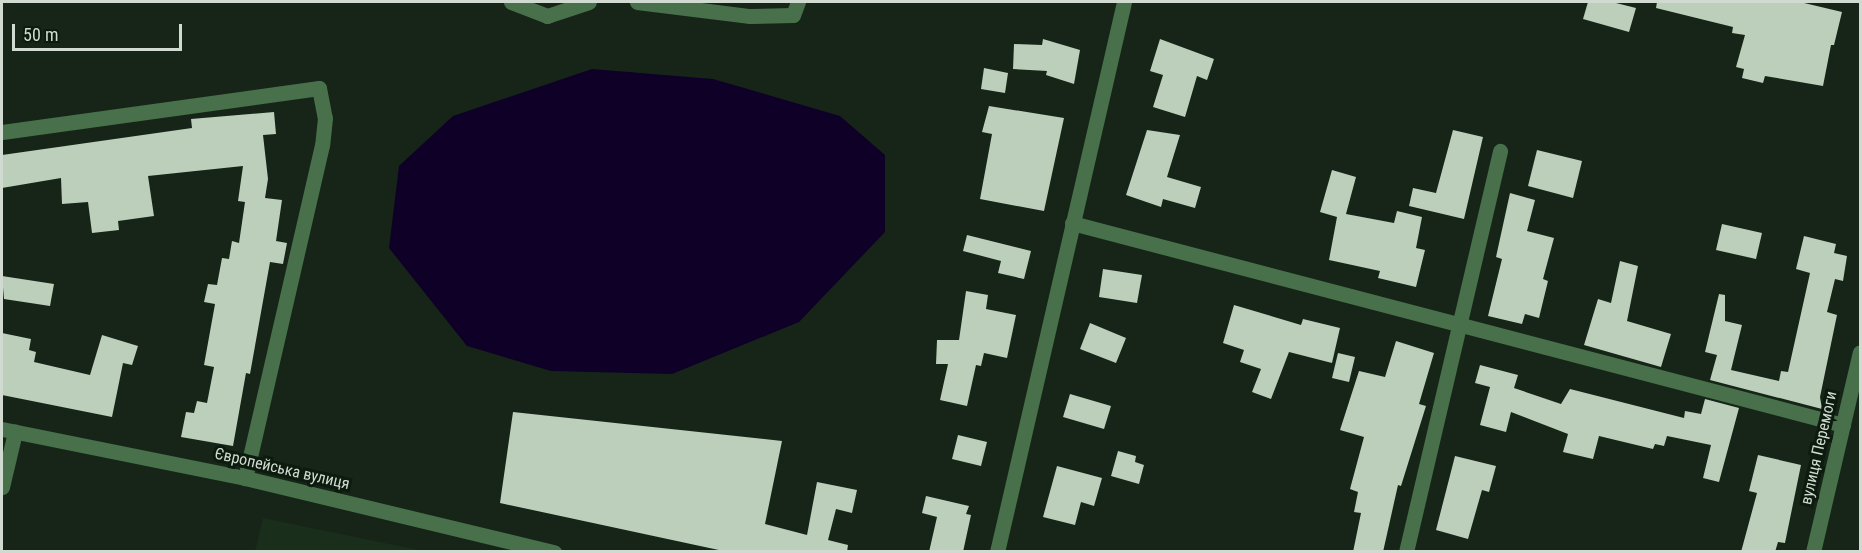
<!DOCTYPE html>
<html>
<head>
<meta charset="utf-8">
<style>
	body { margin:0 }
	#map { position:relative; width:1862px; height:553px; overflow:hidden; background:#162517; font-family:"Roboto Condensed",sans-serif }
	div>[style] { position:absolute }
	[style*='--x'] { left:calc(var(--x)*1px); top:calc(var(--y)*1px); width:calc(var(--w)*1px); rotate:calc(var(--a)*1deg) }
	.built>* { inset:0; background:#1a2e1c }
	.water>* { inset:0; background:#0e0027 }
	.building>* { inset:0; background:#bbcfbb }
	.minor>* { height:15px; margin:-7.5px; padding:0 7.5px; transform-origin:7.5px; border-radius:7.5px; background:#48714b }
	span { translate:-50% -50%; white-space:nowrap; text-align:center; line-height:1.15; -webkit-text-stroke:6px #0c1b0e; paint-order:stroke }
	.street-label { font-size:16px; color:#d0dad0 }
	.frame { position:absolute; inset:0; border:3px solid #d0dad0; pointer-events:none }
	.scale { position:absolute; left:12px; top:24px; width:170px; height:27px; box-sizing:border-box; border:3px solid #d0dad0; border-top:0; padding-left:8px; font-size:18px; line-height:21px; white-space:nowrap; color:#d0dad0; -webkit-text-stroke:4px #0c1b0e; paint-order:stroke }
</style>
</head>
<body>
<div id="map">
	<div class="built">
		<i style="clip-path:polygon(263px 518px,423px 551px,255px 551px)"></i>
	</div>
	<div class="water">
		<i style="clip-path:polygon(592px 69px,713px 79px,840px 116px,885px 155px,885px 232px,799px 322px,672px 374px,551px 371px,467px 346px,389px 248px,399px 166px,453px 116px)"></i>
	</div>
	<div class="building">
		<i style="clip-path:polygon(1588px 2px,1612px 2px,1636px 8px,1629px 32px,1583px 19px)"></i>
		<i style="clip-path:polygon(1657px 2px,1800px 2px,1842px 12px,1834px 45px,1831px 45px,1823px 86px,1765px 76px,1763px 83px,1742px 78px,1744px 69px,1736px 67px,1745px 35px,1732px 33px,1733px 27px,1656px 8px)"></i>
		<i style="clip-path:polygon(1043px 39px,1080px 50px,1074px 84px,1046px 75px,1047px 71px,1013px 69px,1014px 44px,1042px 45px)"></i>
		<i style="clip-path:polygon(1160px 39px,1214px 59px,1207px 80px,1197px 76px,1185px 117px,1153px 107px,1163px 75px,1150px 71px)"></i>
		<i style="clip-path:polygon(984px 68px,1008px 73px,1005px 93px,981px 89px)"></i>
		<i style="clip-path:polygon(989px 106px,1064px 118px,1044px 211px,980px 199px,992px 134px,982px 132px)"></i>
		<i style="clip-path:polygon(274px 112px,276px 134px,263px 135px,268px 179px,265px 198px,282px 200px,276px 241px,287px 243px,283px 264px,270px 262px,250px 374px,246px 373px,233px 446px,181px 437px,186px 412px,194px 413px,197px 401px,207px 403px,214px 367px,204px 365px,215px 304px,204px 302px,208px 284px,217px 285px,222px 258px,229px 259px,232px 241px,239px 243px,245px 202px,238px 201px,243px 166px,148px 176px,154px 216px,118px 221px,119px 230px,92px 233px,88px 202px,62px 204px,61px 178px,2px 188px,2px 155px,192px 128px,191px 119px)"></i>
		<i style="clip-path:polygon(1147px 130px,1180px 135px,1167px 177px,1201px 187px,1195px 208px,1163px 199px,1161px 207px,1126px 195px)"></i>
		<i style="clip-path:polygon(1453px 130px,1483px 137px,1464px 219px,1409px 206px,1413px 188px,1436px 193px)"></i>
		<i style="clip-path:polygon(1537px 150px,1582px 161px,1573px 198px,1528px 186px)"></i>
		<i style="clip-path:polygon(1332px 170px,1356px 177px,1346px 214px,1394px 223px,1397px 211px,1422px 217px,1416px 248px,1425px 250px,1416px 287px,1378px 278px,1380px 271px,1329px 260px,1337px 217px,1320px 212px)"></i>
		<i style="clip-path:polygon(1510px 193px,1535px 200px,1527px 231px,1554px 238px,1543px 279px,1548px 281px,1539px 318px,1525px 314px,1522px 324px,1488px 316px,1502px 259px,1496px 257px)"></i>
		<i style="clip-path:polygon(1722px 224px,1762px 233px,1756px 259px,1716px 250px)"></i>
		<i style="clip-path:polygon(967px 235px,1031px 251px,1024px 279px,998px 273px,1001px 261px,963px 251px)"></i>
		<i style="clip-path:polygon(1804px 236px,1836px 244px,1834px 253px,1847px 256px,1843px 281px,1835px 279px,1827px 312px,1837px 315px,1820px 397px,1822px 409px,1710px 380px,1717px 355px,1705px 352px,1719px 294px,1725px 295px,1725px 321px,1742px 325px,1731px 370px,1779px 381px,1781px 371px,1788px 372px,1810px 273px,1796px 269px)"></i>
		<i style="clip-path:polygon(1620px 261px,1638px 266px,1627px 321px,1671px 334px,1661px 367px,1584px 345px,1598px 299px,1611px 303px)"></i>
		<i style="clip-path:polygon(1103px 269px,1142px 275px,1137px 303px,1099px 297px)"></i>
		<i style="clip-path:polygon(2px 276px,54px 284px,50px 306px,4px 299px)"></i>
		<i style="clip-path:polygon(966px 291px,988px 295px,986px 309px,1016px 315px,1007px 358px,984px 353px,981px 366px,976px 365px,967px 406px,940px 400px,948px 364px,936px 364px,937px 340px,959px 340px)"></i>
		<i style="clip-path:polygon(1234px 305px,1301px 325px,1303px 319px,1340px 328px,1332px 363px,1289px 352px,1271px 399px,1252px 392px,1261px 369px,1240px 362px,1244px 350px,1223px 343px)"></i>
		<i style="clip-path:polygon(1090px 323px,1126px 338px,1116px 363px,1080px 349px)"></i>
		<i style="clip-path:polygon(2px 333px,31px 339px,29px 350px,36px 352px,34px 362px,90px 375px,102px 335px,138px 346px,132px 365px,123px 363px,112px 417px,2px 395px)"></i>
		<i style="clip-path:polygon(1396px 341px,1434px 353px,1419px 404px,1426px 406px,1401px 486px,1398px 485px,1383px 552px,1353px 552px,1361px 513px,1354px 512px,1358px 492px,1350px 489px,1364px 437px,1340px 430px,1359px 371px,1385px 377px)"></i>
		<i style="clip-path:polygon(1338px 353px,1355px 357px,1349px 382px,1332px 378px)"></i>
		<i style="clip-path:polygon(1480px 365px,1518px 375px,1514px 388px,1561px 404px,1570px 389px,1684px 418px,1685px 411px,1701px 414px,1705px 399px,1739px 408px,1719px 482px,1703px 478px,1711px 445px,1667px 436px,1664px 446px,1655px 444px,1653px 449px,1599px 436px,1593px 459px,1563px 452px,1568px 434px,1511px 412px,1506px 432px,1480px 425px,1490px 387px,1475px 383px)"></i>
		<i style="clip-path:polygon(1070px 394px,1111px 406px,1104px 429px,1063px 417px)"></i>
		<i style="clip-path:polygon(513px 412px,782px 441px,765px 524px,807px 535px,817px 482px,857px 490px,852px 513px,836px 509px,828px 540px,848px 545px,847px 552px,728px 552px,500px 503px)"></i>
		<i style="clip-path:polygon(958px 435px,987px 442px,981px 466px,952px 459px)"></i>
		<i style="clip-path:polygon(1118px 451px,1136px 456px,1135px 462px,1144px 465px,1139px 484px,1111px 476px)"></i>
		<i style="clip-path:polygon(1758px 455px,1801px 465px,1785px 543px,1778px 542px,1775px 552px,1741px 552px,1757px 493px,1749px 491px)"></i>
		<i style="clip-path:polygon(1455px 456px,1496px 466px,1489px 492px,1482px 490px,1468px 539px,1436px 530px)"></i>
		<i style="clip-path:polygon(1057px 466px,1102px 478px,1094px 506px,1081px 502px,1075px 525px,1043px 517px)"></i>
		<i style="clip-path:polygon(926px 496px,969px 506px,966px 514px,971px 515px,963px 552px,929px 552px,937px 517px,922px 513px)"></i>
	</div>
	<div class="minor">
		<i style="--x:511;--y:2;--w:39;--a:21"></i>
		<i style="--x:547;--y:16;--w:44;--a:-18.4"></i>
		<i style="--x:637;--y:2;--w:114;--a:7.1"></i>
		<i style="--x:750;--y:16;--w:43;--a:-1.3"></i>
		<i style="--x:793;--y:15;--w:14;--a:-69"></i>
		<i style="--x:2;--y:132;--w:320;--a:-7.9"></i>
		<i style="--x:319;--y:88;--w:31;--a:79"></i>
		<i style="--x:325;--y:118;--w:27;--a:96"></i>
		<i style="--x:322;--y:145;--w:342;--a:103"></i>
		<i style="--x:1072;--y:223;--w:797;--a:14.68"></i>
		<i style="--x:2;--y:429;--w:248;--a:11.4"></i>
		<i style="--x:245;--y:478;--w:318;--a:13.5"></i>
		<i style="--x:2;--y:487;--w:57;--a:-76.7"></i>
		<i style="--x:997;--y:552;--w:564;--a:-77"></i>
		<i style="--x:1406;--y:552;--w:412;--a:-76.8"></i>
		<i style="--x:1813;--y:552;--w:205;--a:-76.8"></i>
	</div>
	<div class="street-label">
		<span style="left:1819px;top:448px;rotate:-77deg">вулиця Перемоги</span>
		<span style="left:282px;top:469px;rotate:13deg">Європейська вулиця</span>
	</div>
	<div class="frame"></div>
	<div class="scale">50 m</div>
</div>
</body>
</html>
